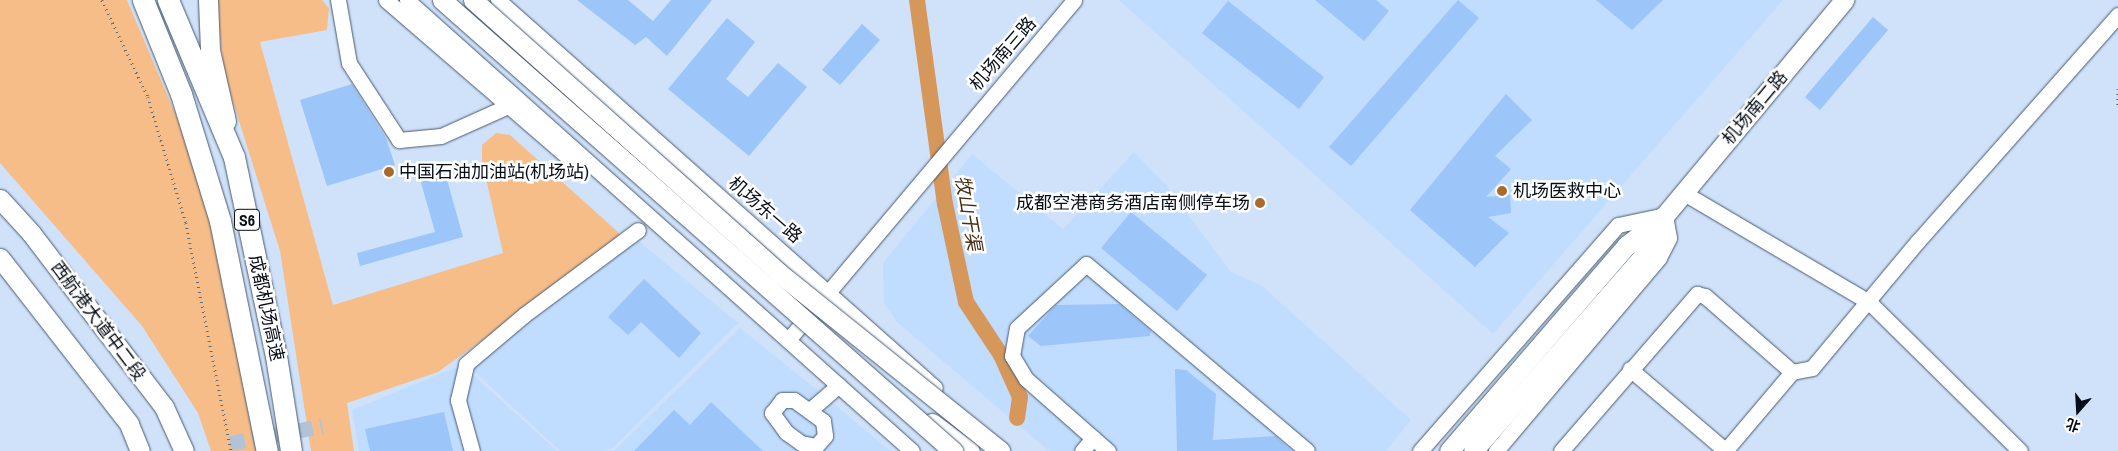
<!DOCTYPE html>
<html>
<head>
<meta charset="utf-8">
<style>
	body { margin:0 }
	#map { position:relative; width:2118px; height:451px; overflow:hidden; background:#d0e2fa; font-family:"Archivo Narrow","Noto Sans SC",sans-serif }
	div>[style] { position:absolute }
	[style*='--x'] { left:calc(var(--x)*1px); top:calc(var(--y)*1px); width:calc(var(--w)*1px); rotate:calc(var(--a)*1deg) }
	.built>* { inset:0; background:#c0dcff }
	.green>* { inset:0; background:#f7bd88 }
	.canal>* { height:16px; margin:-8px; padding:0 8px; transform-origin:8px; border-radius:8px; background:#d6975b }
	.building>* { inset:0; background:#9cc5f9 }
	.minor-tunnel>* { height:15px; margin-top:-7.5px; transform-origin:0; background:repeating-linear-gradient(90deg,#b2c2d8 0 15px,transparent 0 23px) }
	.path>* { height:2.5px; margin-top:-1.25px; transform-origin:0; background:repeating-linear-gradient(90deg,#626e7e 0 1px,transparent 0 5px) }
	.roads { filter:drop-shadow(0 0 1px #465971) drop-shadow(0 0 1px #465971) }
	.minor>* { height:15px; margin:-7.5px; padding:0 7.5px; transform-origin:7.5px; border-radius:7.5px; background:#fff }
	.major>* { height:19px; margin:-9.5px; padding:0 9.5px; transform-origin:9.5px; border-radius:9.5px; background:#fff }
	.highway>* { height:21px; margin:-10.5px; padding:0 10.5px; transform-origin:10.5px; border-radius:10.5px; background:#fff }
	.bridges { filter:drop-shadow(0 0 1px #465971) drop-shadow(0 0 1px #465971) }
	.major-bridge>* { height:19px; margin:-9.5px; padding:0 9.5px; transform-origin:9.5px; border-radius:9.5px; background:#fff }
	.dots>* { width:14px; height:14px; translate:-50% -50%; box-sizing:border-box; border:2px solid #fff; border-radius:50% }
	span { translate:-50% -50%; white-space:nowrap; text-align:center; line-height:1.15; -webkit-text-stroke:5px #fff; paint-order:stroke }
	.shield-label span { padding:1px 4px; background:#fff; border:1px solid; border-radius:4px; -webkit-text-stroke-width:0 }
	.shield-label { font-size:16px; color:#070e17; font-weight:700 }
	.street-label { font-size:18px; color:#070e17 }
	.poi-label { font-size:18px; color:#070e17 }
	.left { translate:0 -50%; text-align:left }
	.right { translate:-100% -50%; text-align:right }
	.water-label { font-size:19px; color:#472d12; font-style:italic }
	.north { position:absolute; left:2053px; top:386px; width:50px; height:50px; -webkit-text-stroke:4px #fff; paint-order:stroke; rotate:199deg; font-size:14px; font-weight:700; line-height:20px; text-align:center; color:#070e17 }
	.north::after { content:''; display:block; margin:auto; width:18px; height:22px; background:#070e17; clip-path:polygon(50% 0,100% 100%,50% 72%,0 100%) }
</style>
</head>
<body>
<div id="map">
	<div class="built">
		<i style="clip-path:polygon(1119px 0,1783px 0,1493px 334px)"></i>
		<i style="clip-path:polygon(1134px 152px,1165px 184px,1231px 272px,1262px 286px,1411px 420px,1386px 451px,1049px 451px,897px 322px,884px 303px,883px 263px,972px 154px,1063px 229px)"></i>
		<i style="clip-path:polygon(634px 237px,738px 323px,614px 447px,607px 451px,560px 451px,462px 360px)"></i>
		<i style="clip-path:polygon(740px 328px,816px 389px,890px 451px,614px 451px)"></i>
		<i style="clip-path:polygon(462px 365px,557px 451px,359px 451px,352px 410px)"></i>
	</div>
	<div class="green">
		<i style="clip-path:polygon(0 0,127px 0,180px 125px,210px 216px,257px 451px,211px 451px,198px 413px,142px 326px,0 163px)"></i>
		<i style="clip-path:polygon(217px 0,322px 0,329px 8px,327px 30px,260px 42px,333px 305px,503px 253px,482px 161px,482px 145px,496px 133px,510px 135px,618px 232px,622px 239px,438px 372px,347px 403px,354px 451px,311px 451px,280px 251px,223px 70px)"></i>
	</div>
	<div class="canal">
		<i style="--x:917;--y:0;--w:206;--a:82.2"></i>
		<i style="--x:945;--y:204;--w:100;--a:77.9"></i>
		<i style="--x:966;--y:302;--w:64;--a:56.6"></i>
		<i style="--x:1001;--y:355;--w:46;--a:65.7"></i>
		<i style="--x:1020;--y:397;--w:21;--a:98"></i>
	</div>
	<div class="building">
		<i style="clip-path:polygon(577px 0,628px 0,653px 21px,671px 0,712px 0,667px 56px,646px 37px,635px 45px)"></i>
		<i style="clip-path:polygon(1315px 0,1376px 0,1389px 11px,1364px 41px)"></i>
		<i style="clip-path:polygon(1458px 0,1479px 18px,1351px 166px,1329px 147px)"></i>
		<i style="clip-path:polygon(1596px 0,1663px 0,1632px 30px)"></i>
		<i style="clip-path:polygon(1228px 1px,1324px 77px,1299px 109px,1202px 33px)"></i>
		<i style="clip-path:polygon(1873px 17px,1888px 30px,1820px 110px,1805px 97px)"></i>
		<i style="clip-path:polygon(727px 18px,755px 42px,726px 79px,748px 97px,778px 63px,807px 87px,749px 156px,668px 89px)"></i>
		<i style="clip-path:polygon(862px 24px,880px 40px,840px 85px,822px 70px)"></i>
		<i style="clip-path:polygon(352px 84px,386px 138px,395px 165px,327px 186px,300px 100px)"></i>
		<i style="clip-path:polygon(1506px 94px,1532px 120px,1495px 156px,1511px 169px,1486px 197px,1510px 195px,1511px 213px,1488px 217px,1509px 233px,1475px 267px,1410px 210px)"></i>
		<i style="clip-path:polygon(443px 165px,463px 237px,360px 266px,357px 253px,435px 232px,418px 172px)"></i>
		<i style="clip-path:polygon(1131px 212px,1207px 275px,1177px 311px,1101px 248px)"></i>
		<i style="clip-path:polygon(644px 279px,701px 333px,679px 358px,641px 322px,628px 335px,608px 317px)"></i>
		<i style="clip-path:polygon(1119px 304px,1151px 331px,1150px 336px,1041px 346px,1028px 336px,1056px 305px)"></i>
		<i style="clip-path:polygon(1175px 369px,1186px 370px,1216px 394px,1213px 440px,1275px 436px,1292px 451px,1177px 451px)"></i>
		<i style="clip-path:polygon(711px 402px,763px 451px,634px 451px,674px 410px,690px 425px)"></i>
		<i style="clip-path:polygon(444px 412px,453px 451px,370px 451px,365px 429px)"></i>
	</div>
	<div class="minor-tunnel">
		<i style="--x:230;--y:443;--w:94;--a:-10.5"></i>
	</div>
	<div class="path">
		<i style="--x:102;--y:0;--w:107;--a:64.6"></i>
		<i style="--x:148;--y:97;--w:132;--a:73.2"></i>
		<i style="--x:186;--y:223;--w:232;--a:78.8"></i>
		<i style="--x:2118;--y:89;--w:16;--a:90"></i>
	</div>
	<div class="roads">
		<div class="minor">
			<i style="--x:338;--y:0;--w:64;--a:80.1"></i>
			<i style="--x:349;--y:63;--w:92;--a:57"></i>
			<i style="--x:399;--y:140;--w:42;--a:-5.4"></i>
			<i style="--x:441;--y:136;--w:73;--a:-24.1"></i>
			<i style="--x:386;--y:0;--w:251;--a:40.8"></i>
			<i style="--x:407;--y:0;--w:677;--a:41.77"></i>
			<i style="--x:498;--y:0;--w:584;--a:41.6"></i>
			<i style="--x:1684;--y:193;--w:215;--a:30.5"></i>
			<i style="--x:1869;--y:302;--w:212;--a:44.6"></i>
			<i style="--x:788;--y:340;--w:444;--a:-49.9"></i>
			<i style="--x:1630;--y:369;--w:126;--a:40.5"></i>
			<i style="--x:782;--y:400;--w:12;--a:0"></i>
			<i style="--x:794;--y:400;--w:36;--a:36"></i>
			<i style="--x:823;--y:421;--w:15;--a:82"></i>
			<i style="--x:825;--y:436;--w:13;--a:132"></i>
			<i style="--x:816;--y:446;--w:15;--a:-169"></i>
			<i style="--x:801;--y:443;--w:19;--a:-144"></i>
			<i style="--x:786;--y:432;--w:24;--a:-126"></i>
			<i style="--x:772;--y:413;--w:16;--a:-52"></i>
			<i style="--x:810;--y:410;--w:38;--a:-41"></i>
			<i style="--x:1093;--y:438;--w:89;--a:-138.6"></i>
			<i style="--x:1026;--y:379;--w:27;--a:-121"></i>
			<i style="--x:1012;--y:356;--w:28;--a:-80"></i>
			<i style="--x:1017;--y:328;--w:94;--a:-42.8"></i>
			<i style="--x:1086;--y:264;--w:289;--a:40.2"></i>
			<i style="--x:472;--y:451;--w:53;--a:-105.4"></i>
			<i style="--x:458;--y:400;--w:37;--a:-77"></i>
			<i style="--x:466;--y:364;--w:76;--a:-40.2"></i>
			<i style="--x:524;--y:315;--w:142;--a:-36.7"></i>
			<i style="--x:1082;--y:451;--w:17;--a:-50"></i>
			<i style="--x:1093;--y:438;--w:20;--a:41"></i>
			<i style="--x:1420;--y:451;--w:300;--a:-48.8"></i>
			<i style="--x:1618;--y:225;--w:48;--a:-12"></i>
			<i style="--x:1665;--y:215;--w:23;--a:80"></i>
			<i style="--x:1669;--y:238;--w:22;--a:117"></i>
			<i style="--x:1659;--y:258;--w:253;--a:130.2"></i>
			<i style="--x:1561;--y:451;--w:208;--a:-49.1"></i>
			<i style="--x:1697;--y:294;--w:8;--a:14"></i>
			<i style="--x:1705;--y:296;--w:116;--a:41.1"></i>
			<i style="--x:1725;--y:451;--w:104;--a:-49.7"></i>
			<i style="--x:1792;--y:372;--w:20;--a:-11"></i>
			<i style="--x:1812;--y:368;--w:165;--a:-50.2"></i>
			<i style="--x:1918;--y:241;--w:302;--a:-48.5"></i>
		</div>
		<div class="major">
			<i style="--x:208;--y:0;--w:50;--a:87.7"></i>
			<i style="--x:210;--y:50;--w:73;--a:77.3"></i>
			<i style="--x:0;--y:199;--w:46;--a:47.6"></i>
			<i style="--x:31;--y:233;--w:219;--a:52.6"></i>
			<i style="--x:164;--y:407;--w:48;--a:65.6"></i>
			<i style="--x:0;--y:258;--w:210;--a:52.1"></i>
			<i style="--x:129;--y:424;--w:29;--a:68"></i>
			<i style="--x:932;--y:423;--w:47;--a:36.4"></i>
			<i style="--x:1449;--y:451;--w:272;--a:-49.2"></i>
			<i style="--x:1627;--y:245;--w:48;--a:-38.3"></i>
			<i style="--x:1665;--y:215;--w:280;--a:-50.2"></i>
			<i style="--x:1473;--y:451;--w:257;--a:-48.9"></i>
			<i style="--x:1642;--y:257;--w:45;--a:-60.6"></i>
		</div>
		<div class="highway">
			<i style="--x:143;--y:0;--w:101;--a:68"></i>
			<i style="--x:181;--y:94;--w:133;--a:72.9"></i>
			<i style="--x:220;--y:221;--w:235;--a:78.5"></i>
			<i style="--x:168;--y:0;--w:170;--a:67.2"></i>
			<i style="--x:234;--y:157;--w:203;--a:78.1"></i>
			<i style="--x:276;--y:356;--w:96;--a:81"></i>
		</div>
	</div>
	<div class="bridges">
		<div class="major-bridge">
			<i style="--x:442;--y:0;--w:682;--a:41.43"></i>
			<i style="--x:473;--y:0;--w:410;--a:41.7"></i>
			<i style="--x:779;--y:273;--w:284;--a:38.8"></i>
		</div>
	</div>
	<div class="dots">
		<i style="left:389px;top:172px;background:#a76c2d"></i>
		<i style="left:1502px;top:191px;background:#a76c2d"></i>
		<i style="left:1260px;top:203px;background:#a76c2d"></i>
	</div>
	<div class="shield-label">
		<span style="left:247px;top:220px">S6</span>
	</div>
	<div class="street-label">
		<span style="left:1003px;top:54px;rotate:-49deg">机场南三路</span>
		<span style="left:1755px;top:108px;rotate:-50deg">机场南二路</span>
		<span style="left:765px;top:210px;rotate:41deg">机场东一路</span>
		<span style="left:266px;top:308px;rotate:78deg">成都机场高速</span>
		<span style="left:98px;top:321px;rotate:53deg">西航港大道中二段</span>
	</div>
	<div class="poi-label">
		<span class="left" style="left:399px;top:172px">中国石油加油站(机场站)</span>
		<span class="left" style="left:1513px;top:191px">机场医救中心</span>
		<span class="right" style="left:1250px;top:203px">成都空港商务酒店南侧停车场</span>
	</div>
	<div class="water-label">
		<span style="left:968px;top:213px;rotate:80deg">牧山干渠</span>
	</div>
	<div class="north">北</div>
</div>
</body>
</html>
